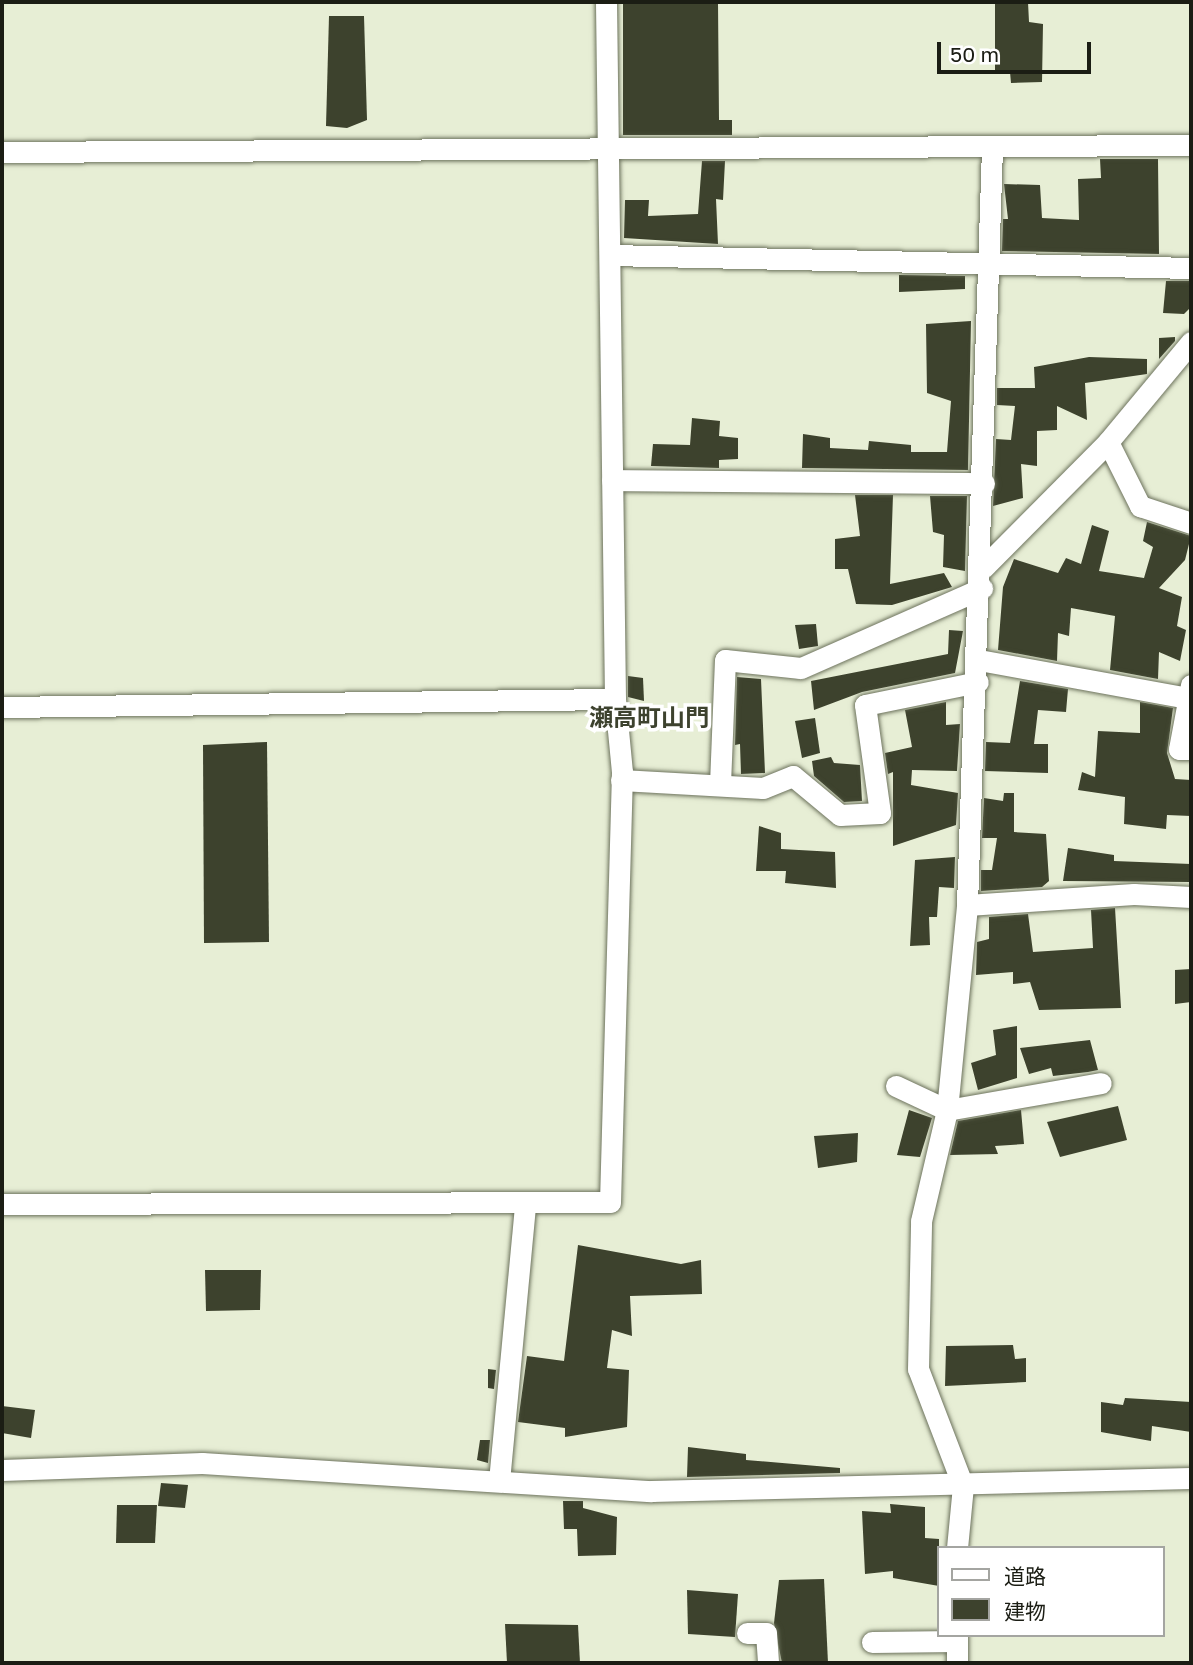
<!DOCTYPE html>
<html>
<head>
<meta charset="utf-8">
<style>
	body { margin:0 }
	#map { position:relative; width:1193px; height:1665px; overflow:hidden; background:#e7eed5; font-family:"Golos Text","Noto Sans JP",sans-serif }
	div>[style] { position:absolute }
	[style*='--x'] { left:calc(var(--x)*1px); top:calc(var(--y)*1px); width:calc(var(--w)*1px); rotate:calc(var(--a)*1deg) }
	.building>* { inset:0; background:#3d422d }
	.roads { filter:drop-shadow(0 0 2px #6c725c) drop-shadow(0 0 2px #6c725c) }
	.street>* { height:21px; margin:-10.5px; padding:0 10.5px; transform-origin:10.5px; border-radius:10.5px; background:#fff }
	span { translate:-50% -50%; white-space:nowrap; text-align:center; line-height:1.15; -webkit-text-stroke:7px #fff; paint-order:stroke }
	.quarter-label { font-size:24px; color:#3d422e; font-weight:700 }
	.frame { position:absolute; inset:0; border:4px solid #1b1d14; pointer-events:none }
	.legend { position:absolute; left:937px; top:1546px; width:228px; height:91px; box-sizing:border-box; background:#fff; border:2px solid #a4a5a1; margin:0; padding:9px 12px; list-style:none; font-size:21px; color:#1b1d14 }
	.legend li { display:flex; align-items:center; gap:14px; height:35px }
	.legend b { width:35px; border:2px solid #a4a5a1 }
	.scale { position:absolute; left:937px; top:42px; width:154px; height:32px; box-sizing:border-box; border:4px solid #1b1d14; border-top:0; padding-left:9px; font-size:21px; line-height:24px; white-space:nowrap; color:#1b1d14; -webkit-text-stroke:5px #fff; paint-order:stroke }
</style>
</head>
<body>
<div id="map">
	<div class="building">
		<i style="clip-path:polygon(623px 2px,718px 2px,719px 120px,732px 120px,732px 135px,623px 135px)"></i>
		<i style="clip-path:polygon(995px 2px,1028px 2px,1029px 22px,1043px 24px,1042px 82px,1011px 83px,1010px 72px,995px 72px)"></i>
		<i style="clip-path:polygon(329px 16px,364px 16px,367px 120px,347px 128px,326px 126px)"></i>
		<i style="clip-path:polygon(1100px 159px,1158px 159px,1159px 254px,1002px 251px,1003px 219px,1008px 219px,1004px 184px,1040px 185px,1042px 218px,1079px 220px,1078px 179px,1101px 178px)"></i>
		<i style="clip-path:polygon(702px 161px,725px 161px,723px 200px,716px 199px,718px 244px,624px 238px,625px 200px,649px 200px,648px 216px,698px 214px)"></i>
		<i style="clip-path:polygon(899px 275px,965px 276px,965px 289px,899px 292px)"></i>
		<i style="clip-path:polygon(1166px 281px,1191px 281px,1191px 307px,1184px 314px,1163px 313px)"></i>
		<i style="clip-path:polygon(971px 321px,968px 470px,802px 468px,803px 434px,830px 438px,830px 448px,868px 450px,869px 441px,911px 445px,911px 452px,947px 452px,951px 401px,927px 393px,926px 324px)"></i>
		<i style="clip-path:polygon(1175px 337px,1175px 341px,1159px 359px,1159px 338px)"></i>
		<i style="clip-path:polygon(1089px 357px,1147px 359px,1147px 374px,1085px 383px,1087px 420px,1057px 406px,1057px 430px,1037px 431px,1037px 466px,1021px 464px,1023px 498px,993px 506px,996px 439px,1011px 440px,1015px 406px,997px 405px,997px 388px,1035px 388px,1034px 367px)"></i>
		<i style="clip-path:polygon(692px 418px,720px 421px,719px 436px,738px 438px,738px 459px,719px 460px,719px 468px,651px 466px,653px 444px,690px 445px)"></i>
		<i style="clip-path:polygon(855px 495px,893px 495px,890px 584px,944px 573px,952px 587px,892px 605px,856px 604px,848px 569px,835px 569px,835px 539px,860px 536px)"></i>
		<i style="clip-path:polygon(930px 496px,967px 496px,965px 571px,943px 567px,944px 535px,933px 532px)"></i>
		<i style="clip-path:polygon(1147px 522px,1191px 536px,1185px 560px,1159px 588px,1182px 597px,1177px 626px,1186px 630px,1180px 661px,1159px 652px,1158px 679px,1110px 670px,1115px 616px,1071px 608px,1069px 636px,1058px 633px,1057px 661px,998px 650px,1003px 587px,1014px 559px,1058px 573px,1066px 558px,1081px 564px,1092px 525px,1109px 531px,1099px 571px,1144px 578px,1153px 547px,1143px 541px)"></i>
		<i style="clip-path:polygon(816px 624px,818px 646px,799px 649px,795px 625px)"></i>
		<i style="clip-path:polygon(949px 630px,963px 631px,955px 673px,862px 692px,814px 710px,811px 681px,948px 654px)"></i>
		<i style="clip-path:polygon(628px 676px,643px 678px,644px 701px,628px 697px)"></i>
		<i style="clip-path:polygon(737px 677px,761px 679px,765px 773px,741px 774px,740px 744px,735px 745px)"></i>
		<i style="clip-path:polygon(1020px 681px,1068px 689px,1066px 712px,1038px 710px,1034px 744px,1048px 744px,1048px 773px,985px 771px,986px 742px,1010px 743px)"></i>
		<i style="clip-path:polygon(946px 702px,946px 725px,960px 724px,957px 771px,912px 770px,911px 785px,958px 793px,956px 825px,893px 846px,893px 772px,888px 774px,885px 753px,912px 747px,905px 710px)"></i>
		<i style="clip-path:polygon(1140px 702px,1173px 708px,1167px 753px,1175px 779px,1191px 780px,1191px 816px,1167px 815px,1166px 829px,1124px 824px,1125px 797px,1078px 790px,1082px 772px,1095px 777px,1098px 731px,1140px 733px)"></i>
		<i style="clip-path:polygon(815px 718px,820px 753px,802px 758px,795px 721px)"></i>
		<i style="clip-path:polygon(267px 742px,269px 942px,204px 943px,203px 745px)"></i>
		<i style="clip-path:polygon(831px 757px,834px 763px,860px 765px,862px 801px,844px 802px,814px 776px,812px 761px)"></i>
		<i style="clip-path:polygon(1004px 793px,1014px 793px,1014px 832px,1046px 834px,1049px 881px,1042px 887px,981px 891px,981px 870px,992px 870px,997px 838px,982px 838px,984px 798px,1003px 801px)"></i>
		<i style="clip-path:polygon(759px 826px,781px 833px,781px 849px,835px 852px,836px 888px,785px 883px,786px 871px,756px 871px)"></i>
		<i style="clip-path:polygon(1068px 848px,1114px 855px,1114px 861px,1191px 864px,1191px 882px,1063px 881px)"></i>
		<i style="clip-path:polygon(955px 857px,954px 888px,939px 887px,937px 917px,929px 917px,930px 945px,910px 946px,915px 860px)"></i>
		<i style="clip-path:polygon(1115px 908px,1121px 1008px,1039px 1010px,1030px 982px,1013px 984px,1013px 972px,976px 975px,977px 942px,989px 939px,989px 917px,1028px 914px,1033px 952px,1093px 948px,1091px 910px)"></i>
		<i style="clip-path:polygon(1191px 969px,1191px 1002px,1175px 1004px,1175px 970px)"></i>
		<i style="clip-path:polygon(1017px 1026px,1017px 1078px,978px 1090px,971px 1063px,996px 1055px,993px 1030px)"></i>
		<i style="clip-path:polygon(1090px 1040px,1098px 1070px,1088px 1072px,1053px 1076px,1051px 1068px,1029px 1074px,1020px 1048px)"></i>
		<i style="clip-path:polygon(1118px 1106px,1127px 1140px,1060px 1157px,1047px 1122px)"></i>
		<i style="clip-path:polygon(909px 1110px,932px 1118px,920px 1157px,897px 1155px)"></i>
		<i style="clip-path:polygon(1021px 1110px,1024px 1144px,995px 1146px,998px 1154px,950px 1155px,958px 1121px)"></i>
		<i style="clip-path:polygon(858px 1133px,857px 1162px,818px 1168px,814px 1136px)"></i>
		<i style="clip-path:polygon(578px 1245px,681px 1264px,701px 1260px,702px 1294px,630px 1296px,632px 1336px,612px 1330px,607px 1368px,629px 1370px,627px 1427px,565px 1437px,565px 1428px,518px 1422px,527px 1356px,564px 1361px)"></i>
		<i style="clip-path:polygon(205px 1270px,261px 1270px,260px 1310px,206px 1311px)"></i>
		<i style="clip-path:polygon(1013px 1345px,1015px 1359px,1026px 1358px,1026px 1382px,945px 1386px,946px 1346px)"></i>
		<i style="clip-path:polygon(488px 1369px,496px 1370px,494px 1389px,488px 1388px)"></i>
		<i style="clip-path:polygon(1125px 1398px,1191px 1402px,1191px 1432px,1152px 1426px,1151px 1441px,1101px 1432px,1101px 1402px,1123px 1405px)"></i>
		<i style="clip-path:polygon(2px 1406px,35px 1410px,31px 1438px,2px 1433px)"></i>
		<i style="clip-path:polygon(480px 1440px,490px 1440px,488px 1463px,477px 1460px)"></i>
		<i style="clip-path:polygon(688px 1447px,746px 1454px,746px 1460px,840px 1468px,840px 1473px,687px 1477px)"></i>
		<i style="clip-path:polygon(161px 1483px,188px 1485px,185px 1508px,158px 1506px)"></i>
		<i style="clip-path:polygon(563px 1501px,583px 1501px,583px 1508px,617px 1517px,616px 1555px,578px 1556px,577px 1529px,564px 1529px)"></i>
		<i style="clip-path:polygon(890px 1504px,925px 1507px,925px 1538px,939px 1539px,939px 1586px,893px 1578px,893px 1571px,865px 1574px,862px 1511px,891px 1513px)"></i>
		<i style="clip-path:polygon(117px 1505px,157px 1505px,155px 1543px,116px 1543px)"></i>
		<i style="clip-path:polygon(824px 1579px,828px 1663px,782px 1663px,774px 1623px,779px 1580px)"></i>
		<i style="clip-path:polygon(687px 1590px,738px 1594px,735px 1637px,688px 1634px)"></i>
		<i style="clip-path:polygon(505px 1624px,578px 1625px,580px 1663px,507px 1663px)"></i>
	</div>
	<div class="roads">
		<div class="street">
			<i style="--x:2;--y:152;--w:1189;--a:-0.34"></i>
			<i style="--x:610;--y:255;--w:581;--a:1.28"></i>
			<i style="--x:1108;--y:442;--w:72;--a:63.4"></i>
			<i style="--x:1140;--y:506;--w:54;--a:18.4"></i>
			<i style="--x:612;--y:480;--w:372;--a:0.5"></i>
			<i style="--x:983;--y:568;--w:177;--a:-45.2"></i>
			<i style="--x:1108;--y:442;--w:130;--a:-50.3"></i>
			<i style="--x:979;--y:660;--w:213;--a:10.3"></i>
			<i style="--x:1191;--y:685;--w:65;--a:100.6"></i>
			<i style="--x:1179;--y:749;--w:12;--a:0"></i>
			<i style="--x:2;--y:707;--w:613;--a:-0.75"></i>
			<i style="--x:621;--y:780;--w:142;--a:3.2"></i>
			<i style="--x:763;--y:788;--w:32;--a:-22"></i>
			<i style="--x:793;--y:776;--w:61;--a:39.7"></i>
			<i style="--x:840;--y:815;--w:40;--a:-2.9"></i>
			<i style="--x:880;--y:813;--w:109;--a:-97.9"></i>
			<i style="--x:865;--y:705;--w:115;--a:-11.5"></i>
			<i style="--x:720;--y:784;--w:124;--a:-87.7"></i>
			<i style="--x:725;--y:660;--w:76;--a:6"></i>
			<i style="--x:801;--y:668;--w:198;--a:-23.8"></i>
			<i style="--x:967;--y:905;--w:167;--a:-3.8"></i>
			<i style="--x:1134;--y:894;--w:57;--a:3"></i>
			<i style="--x:896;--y:1086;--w:56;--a:25.2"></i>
			<i style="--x:947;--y:1110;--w:156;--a:-9.9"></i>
			<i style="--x:2;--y:1204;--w:608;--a:-0.19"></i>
			<i style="--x:610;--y:1202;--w:430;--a:-88.4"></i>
			<i style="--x:622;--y:772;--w:73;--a:-95.5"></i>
			<i style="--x:615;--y:699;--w:697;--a:-90.74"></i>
			<i style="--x:2;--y:1470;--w:200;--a:-2"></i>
			<i style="--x:202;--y:1463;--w:450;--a:3.6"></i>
			<i style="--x:651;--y:1491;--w:540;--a:-1.38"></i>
			<i style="--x:499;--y:1481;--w:278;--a:-84.6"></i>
			<i style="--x:957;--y:1548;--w:62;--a:-84.5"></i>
			<i style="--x:963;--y:1486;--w:125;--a:-111"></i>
			<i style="--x:918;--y:1369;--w:148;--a:-88.8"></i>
			<i style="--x:921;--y:1221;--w:114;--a:-76.8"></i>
			<i style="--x:947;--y:1110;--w:206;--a:-84.4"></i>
			<i style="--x:967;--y:905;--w:756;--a:-88.11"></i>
			<i style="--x:747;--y:1633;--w:19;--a:0"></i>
			<i style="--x:766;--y:1633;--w:30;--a:86"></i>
			<i style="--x:957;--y:1635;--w:28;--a:90"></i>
			<i style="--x:872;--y:1642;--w:85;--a:-0.7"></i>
		</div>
	</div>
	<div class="quarter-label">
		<span style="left:649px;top:717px">瀬高町山門</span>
	</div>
	<div class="frame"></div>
	<ul class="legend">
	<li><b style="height:9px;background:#fff"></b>道路</li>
	<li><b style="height:19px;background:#3d422d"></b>建物</li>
	</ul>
	<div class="scale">50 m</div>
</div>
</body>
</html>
